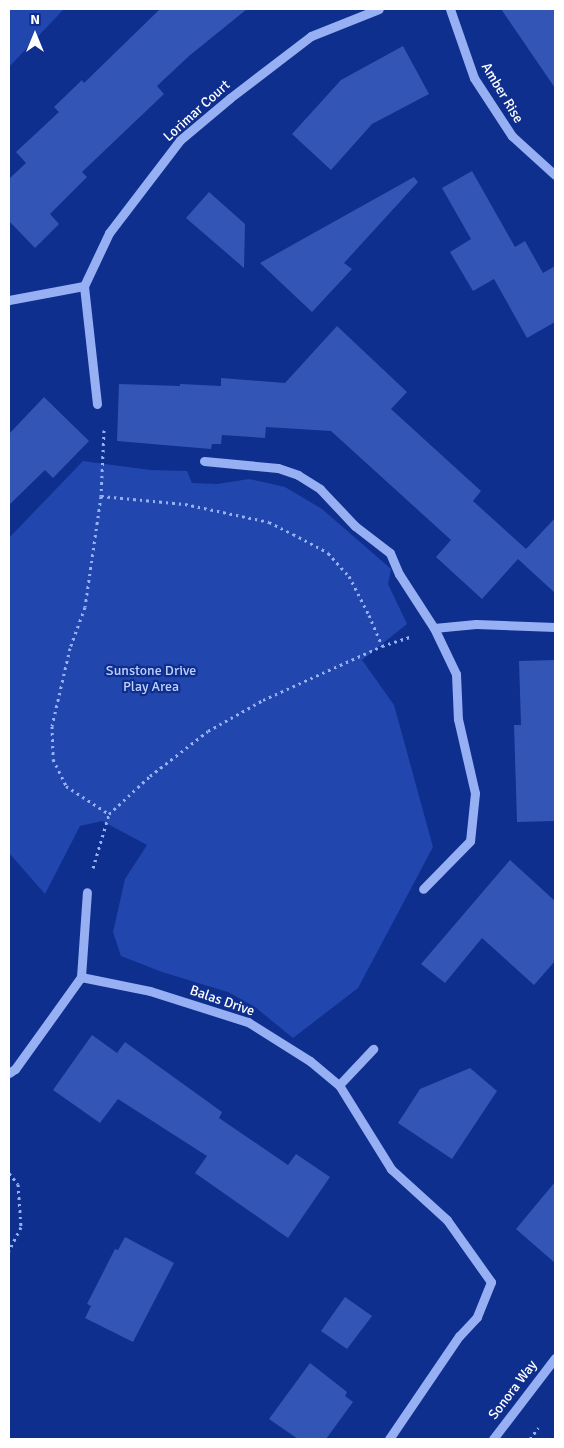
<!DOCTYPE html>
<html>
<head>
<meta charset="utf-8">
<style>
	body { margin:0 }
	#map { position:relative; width:564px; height:1448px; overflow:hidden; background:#0f2f8e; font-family:Signika,sans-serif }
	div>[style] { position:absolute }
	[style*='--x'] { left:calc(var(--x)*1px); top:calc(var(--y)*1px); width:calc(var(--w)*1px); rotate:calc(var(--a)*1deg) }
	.green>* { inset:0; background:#2146ae }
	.building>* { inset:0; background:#3355b6 }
	.path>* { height:3px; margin-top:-1.5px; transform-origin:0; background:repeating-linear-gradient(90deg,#97b0f3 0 2.5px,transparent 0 6.5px) }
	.minor>* { height:9px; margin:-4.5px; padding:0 4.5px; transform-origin:4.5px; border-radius:4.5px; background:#97b0f3 }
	span { translate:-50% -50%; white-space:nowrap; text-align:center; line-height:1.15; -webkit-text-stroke:4.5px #0f2f8e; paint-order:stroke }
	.street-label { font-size:14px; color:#fff }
	.park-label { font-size:14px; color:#bfd0fe }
	.frame { position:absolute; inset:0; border:10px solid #fff; pointer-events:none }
	.north { position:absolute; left:10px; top:10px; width:50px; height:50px; -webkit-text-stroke:4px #0f2f8e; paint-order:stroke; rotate:0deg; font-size:14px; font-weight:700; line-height:20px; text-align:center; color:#fff }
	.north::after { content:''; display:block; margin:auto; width:18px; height:22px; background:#fff; clip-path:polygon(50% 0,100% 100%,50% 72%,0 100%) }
</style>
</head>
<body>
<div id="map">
	<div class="green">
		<i style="clip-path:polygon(9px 9px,64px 9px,9px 67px)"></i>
		<i style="clip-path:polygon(83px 461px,150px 470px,187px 471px,192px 483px,217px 484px,249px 479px,285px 487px,322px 509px,391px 569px,388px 584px,407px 624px,362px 660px,394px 705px,433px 847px,358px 988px,293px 1038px,255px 1007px,228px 992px,162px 972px,121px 956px,113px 932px,125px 879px,147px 845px,102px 821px,80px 826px,45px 894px,9px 853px,9px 538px)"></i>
	</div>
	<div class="building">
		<i style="clip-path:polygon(160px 9px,247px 9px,189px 56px,157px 86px,164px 94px,82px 172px,87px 177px,50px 214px,59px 224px,35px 248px,9px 221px,9px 179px,26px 163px,16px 152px,59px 112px,54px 107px,82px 80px,84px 83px)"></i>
		<i style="clip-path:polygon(501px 9px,555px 9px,555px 88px)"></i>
		<i style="clip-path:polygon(403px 46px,429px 94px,372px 124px,331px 170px,292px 134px,341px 80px)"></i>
		<i style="clip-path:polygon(472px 171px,515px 247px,525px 241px,543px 273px,555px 266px,555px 322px,527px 338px,494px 279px,473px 291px,450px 252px,471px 239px,442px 188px)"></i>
		<i style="clip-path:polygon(414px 177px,418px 182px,344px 263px,352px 269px,312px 312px,260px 263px)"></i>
		<i style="clip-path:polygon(209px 192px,245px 224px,244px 268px,186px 218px)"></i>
		<i style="clip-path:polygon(337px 326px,407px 392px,391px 409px,481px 491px,473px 501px,526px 549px,555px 518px,555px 593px,518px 559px,482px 599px,436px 557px,451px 540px,331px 431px,266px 427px,265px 438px,222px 435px,221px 444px,212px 444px,211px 449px,117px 441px,119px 384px,180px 386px,180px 384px,221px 386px,221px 378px,285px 383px)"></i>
		<i style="clip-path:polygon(44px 397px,89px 441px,53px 478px,45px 470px,9px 505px,9px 434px)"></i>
		<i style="clip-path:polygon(555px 660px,555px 821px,517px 822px,514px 725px,521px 725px,519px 661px)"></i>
		<i style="clip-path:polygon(510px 860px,555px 901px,555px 961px,534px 985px,482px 938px,445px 983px,421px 964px)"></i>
		<i style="clip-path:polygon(92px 1035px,117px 1053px,125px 1042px,222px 1112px,219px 1118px,288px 1165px,296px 1154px,330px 1177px,288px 1238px,195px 1173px,207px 1156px,118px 1099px,100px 1123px,53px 1090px)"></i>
		<i style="clip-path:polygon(470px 1068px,497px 1091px,452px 1159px,398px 1123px,420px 1089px)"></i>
		<i style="clip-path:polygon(555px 1182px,555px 1263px,516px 1229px)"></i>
		<i style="clip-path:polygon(125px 1237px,174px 1263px,133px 1342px,85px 1318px,91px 1306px,87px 1304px,115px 1249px,118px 1250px)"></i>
		<i style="clip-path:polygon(345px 1297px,372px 1316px,347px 1349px,321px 1331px)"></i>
		<i style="clip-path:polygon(310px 1363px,347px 1392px,345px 1396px,353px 1402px,326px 1439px,298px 1439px,269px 1419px)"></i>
	</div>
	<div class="path">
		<i style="--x:104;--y:430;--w:66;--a:92.6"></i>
		<i style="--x:101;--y:496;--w:112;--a:98.2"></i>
		<i style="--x:85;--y:607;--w:44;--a:110.1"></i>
		<i style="--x:70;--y:648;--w:80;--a:103"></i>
		<i style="--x:52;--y:726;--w:33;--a:88"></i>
		<i style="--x:53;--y:759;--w:30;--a:64"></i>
		<i style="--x:66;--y:786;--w:51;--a:33.1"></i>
		<i style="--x:101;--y:496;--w:84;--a:5.4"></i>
		<i style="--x:185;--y:504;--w:86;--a:12.1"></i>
		<i style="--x:269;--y:522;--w:27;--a:27"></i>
		<i style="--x:293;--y:534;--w:40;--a:28"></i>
		<i style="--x:328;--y:553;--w:31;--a:48"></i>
		<i style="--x:349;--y:576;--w:44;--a:62.9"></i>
		<i style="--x:369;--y:615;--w:34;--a:67"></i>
		<i style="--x:93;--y:868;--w:56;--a:-73.5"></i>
		<i style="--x:109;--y:814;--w:56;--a:-42.8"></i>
		<i style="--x:150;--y:776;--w:73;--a:-37.8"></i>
		<i style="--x:208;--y:731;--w:63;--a:-29.4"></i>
		<i style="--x:263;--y:700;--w:131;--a:-24.4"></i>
		<i style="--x:382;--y:646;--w:29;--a:-18"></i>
		<i style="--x:9;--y:1173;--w:14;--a:51"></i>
		<i style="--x:18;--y:1184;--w:43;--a:86"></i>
		<i style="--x:21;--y:1227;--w:27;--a:117"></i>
		<i style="--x:530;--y:1439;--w:14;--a:-54"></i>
	</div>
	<div class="minor">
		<i style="--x:450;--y:9;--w:73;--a:70.8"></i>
		<i style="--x:474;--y:78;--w:69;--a:56.8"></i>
		<i style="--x:512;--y:136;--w:58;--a:42.2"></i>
		<i style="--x:9;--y:300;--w:76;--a:-10.6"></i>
		<i style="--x:97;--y:404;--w:119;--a:-96.3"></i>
		<i style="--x:84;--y:286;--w:59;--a:-64.7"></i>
		<i style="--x:109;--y:233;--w:117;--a:-52.6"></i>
		<i style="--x:180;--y:140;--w:65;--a:-40"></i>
		<i style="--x:230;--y:98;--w:102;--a:-37.4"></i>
		<i style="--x:311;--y:36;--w:73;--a:-21.7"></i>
		<i style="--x:204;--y:461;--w:74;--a:5.4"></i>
		<i style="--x:278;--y:468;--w:21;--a:19"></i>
		<i style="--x:298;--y:475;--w:26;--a:32"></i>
		<i style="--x:320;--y:489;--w:51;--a:46.6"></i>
		<i style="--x:355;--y:526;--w:44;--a:37.6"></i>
		<i style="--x:390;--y:553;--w:23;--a:67"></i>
		<i style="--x:399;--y:574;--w:64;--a:57.1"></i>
		<i style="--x:434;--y:628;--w:51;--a:64.4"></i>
		<i style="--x:456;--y:674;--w:45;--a:87.5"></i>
		<i style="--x:458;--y:719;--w:76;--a:77.1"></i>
		<i style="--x:475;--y:793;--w:48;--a:95.9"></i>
		<i style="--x:470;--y:841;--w:67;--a:134.4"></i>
		<i style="--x:434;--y:628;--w:42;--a:-5.4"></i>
		<i style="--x:476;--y:624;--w:79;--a:2.2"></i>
		<i style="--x:81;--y:977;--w:70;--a:11.5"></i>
		<i style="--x:150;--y:991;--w:103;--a:17.6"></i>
		<i style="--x:248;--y:1022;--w:73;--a:32.2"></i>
		<i style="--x:310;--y:1061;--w:38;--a:40"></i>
		<i style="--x:339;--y:1085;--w:99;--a:58.2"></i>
		<i style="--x:391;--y:1169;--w:76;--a:42.3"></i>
		<i style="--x:447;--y:1220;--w:76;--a:54.6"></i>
		<i style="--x:491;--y:1282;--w:38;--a:112"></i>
		<i style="--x:477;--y:1317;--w:26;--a:133"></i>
		<i style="--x:459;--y:1336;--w:125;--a:124.2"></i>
		<i style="--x:9;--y:1073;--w:7;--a:-34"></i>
		<i style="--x:15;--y:1069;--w:113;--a:-54.3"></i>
		<i style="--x:81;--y:977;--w:85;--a:-86"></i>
		<i style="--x:339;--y:1085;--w:50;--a:-46.6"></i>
		<i style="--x:493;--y:1439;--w:102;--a:-52.6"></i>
	</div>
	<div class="street-label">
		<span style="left:502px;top:93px;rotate:59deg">Amber Rise</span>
		<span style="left:197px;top:111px;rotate:-42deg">Lorimar Court</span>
		<span style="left:222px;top:1001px;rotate:19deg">Balas Drive</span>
		<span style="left:513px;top:1390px;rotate:-53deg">Sonora Way</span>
	</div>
	<div class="park-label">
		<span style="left:151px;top:679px">Sunstone Drive<br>Play Area</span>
	</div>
	<div class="frame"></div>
	<div class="north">N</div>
</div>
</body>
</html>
